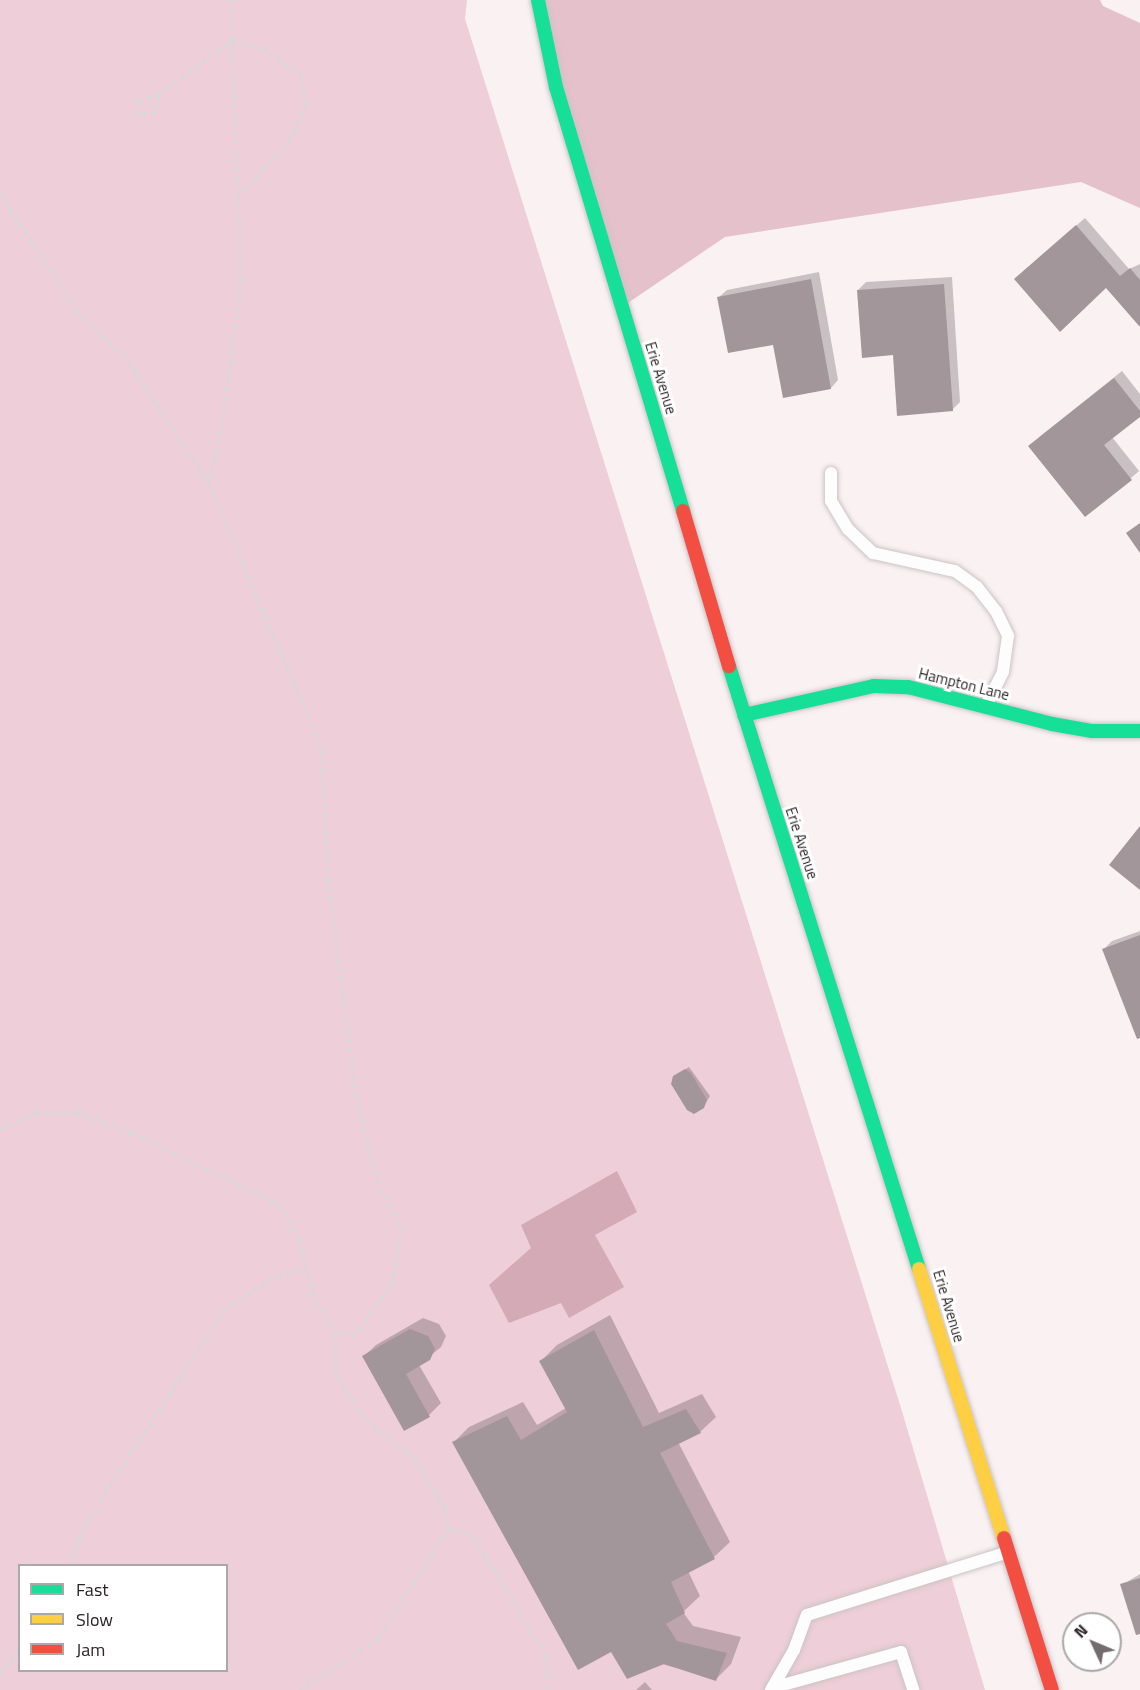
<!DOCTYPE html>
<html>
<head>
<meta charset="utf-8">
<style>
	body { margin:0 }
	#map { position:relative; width:1140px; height:1690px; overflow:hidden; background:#faf1f3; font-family:"Titillium Web",sans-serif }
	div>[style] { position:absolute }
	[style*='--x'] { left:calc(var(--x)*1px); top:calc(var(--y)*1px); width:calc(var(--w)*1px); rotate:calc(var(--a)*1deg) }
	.green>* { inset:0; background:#eeced8 }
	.forest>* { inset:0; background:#e4c1cb }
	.water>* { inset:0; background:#d4aab7 }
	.shadow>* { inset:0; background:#0003 }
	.building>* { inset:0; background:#a3969a }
	.path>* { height:4px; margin-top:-2px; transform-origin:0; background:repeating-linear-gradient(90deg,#dad7d8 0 4.5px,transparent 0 9px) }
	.roads { filter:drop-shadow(0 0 2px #cac3c4) drop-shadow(0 0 2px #cac3c4) }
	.lane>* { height:12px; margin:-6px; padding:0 6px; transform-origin:6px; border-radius:6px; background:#fefdfd }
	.fast>* { height:14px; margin:-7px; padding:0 7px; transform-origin:7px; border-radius:7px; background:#16e098 }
	.slow>* { height:14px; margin:-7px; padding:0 7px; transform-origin:7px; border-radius:7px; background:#ffcf43 }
	.jam>* { height:14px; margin:-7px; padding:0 7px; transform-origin:7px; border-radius:7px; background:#f24e42 }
	span { translate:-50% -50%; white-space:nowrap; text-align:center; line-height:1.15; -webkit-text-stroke:6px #fff; paint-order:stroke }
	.street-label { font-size:15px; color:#2b2527 }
	.legend { position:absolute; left:18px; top:1564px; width:210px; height:108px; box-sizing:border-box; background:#fff; border:2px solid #aaa8a9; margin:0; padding:8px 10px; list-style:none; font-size:18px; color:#2b2527 }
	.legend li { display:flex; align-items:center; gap:12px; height:30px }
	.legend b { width:30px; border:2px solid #aaa8a9 }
	.north { position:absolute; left:1062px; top:1612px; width:60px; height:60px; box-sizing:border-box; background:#fff; border:2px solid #aaa8a9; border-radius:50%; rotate:314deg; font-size:16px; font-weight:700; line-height:24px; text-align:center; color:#2b2527 }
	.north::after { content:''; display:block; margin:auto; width:21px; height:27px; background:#736c6e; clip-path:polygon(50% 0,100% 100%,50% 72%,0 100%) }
</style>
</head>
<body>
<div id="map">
	<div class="green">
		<i style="clip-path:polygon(evenodd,0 0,467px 0,465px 19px,901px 1408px,985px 1690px,0 1690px,0 0,20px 1566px,226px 1566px,226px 1670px,20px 1670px,20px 1566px)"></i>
	</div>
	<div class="forest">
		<i style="clip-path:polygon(538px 0,1100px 0,1103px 6px,1140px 23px,1140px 208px,1081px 182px,725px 237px,622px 307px)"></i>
	</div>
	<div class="water">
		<i style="clip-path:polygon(617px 1171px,637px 1212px,595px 1235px,624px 1287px,569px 1318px,561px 1303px,509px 1323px,489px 1285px,531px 1248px,521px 1225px)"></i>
	</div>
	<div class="shadow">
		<i style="clip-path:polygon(1085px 218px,1129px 269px,1140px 264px,1140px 324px,1106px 285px,1024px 271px)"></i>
		<i style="clip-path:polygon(819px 272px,838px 380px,831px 388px,719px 297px,727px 290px)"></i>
		<i style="clip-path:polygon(952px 277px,960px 402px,952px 410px,895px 354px,858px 290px,866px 282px)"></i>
		<i style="clip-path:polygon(1122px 371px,1140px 394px,1140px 415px,1112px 437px,1139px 471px,1131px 478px,1038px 438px)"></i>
		<i style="clip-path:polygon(1140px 931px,1140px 1036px,1104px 949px,1112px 941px)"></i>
		<i style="clip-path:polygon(689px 1067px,710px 1096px,703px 1107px,674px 1076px)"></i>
		<i style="clip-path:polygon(610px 1315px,659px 1413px,702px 1394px,716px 1417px,700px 1432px,678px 1442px,730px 1542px,714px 1557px,688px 1571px,700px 1596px,683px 1612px,693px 1626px,741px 1637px,731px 1664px,716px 1679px,612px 1650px,453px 1443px,469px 1427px,523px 1402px,537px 1425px,566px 1408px,541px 1361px,557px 1345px)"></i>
		<i style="clip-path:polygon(423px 1318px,439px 1324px,446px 1336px,441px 1347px,419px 1365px,441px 1403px,429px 1415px,404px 1429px,364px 1356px,376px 1345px)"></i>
		<i style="clip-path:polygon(1140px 1574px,1140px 1632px,1122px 1585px)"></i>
		<i style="clip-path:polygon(645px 1682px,652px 1690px,636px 1690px)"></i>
	</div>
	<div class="building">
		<i style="clip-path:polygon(1076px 225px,1120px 276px,1130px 268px,1140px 280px,1140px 327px,1106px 288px,1060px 332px,1014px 279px)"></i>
		<i style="clip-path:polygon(811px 279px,831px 389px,783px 398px,773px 345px,728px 353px,717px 297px)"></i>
		<i style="clip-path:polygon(944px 284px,953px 411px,897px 416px,893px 355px,862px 358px,857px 290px)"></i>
		<i style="clip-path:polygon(1114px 378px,1140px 411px,1140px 417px,1104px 445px,1132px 480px,1085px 517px,1028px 446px)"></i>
		<i style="clip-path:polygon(1140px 523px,1140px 553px,1126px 533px)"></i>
		<i style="clip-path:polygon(1140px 826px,1140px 890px,1109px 865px)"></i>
		<i style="clip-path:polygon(1140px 935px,1140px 1038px,1137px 1039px,1102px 949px)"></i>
		<i style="clip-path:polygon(685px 1069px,691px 1073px,707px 1100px,704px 1108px,694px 1114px,687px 1110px,671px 1084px,673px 1076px)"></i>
		<i style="clip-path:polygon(410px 1329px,428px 1336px,435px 1349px,430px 1360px,406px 1374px,430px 1417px,404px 1431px,362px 1356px)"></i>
		<i style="clip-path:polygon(594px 1330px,643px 1427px,686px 1409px,701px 1433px,660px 1453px,715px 1559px,671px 1582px,685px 1613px,666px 1624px,677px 1641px,727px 1653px,716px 1681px,664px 1664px,627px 1679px,611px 1652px,578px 1670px,452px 1442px,507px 1416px,521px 1440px,567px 1412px,539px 1361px)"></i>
		<i style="clip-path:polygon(1140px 1578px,1140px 1634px,1136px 1635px,1120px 1584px)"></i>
	</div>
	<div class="path">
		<i style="--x:232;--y:0;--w:41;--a:90"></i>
		<i style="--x:232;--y:41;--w:30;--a:14"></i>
		<i style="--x:261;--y:48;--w:47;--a:33.7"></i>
		<i style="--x:300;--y:74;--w:31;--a:79"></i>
		<i style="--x:306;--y:104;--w:42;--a:114.1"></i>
		<i style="--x:289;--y:142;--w:76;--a:133.4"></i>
		<i style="--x:159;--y:95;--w:18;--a:103"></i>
		<i style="--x:155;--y:113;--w:18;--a:174"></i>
		<i style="--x:137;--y:115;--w:14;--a:-86"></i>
		<i style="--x:138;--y:101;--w:22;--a:-16"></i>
		<i style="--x:159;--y:95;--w:91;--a:-36.5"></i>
		<i style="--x:232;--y:41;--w:239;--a:87.8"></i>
		<i style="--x:241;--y:280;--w:143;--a:97.6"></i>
		<i style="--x:222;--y:422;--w:63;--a:101.8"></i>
		<i style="--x:209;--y:484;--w:289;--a:67"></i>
		<i style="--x:322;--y:750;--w:128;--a:87.3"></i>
		<i style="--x:328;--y:878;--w:217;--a:82.8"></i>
		<i style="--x:355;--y:1093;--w:90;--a:75.8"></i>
		<i style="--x:377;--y:1180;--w:54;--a:63.4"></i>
		<i style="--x:401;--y:1228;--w:55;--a:98.4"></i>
		<i style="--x:393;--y:1282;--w:62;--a:125.2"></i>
		<i style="--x:357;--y:1333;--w:23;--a:180"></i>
		<i style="--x:0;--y:193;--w:140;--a:57.2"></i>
		<i style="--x:76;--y:311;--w:72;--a:43.9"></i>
		<i style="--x:128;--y:361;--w:146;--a:56.7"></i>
		<i style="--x:0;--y:1129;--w:39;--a:-24"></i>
		<i style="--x:36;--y:1113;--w:41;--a:0"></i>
		<i style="--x:77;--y:1113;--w:59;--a:20"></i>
		<i style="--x:132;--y:1133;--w:164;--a:26.1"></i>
		<i style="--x:279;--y:1205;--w:39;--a:60"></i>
		<i style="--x:299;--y:1239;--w:56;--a:76.5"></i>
		<i style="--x:312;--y:1293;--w:46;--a:61.2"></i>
		<i style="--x:334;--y:1333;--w:44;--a:86.1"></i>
		<i style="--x:337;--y:1377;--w:53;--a:56.6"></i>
		<i style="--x:366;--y:1421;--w:61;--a:37.6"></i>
		<i style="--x:414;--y:1458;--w:60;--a:58.7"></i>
		<i style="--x:445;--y:1509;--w:19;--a:81"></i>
		<i style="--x:448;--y:1528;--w:131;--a:122.2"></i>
		<i style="--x:378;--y:1639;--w:93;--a:146.8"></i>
		<i style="--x:448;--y:1528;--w:28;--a:19"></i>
		<i style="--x:474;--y:1537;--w:140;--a:58.7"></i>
		<i style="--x:547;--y:1657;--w:33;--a:88"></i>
		<i style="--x:70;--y:1566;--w:34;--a:-71"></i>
		<i style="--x:81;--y:1534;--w:74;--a:-58.9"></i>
		<i style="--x:119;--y:1471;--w:191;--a:-56.7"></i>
		<i style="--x:224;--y:1311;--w:55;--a:-34.6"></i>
		<i style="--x:269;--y:1280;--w:39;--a:-18"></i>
		<i style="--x:0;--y:1675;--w:34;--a:-53"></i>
	</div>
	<div class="roads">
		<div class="lane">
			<i style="--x:831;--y:473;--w:28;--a:90"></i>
			<i style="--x:831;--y:501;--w:33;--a:59"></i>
			<i style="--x:848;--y:529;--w:35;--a:44"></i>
			<i style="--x:873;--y:553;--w:84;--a:12.4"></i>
			<i style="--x:955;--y:571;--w:27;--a:36"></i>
			<i style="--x:977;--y:587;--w:31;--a:52"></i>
			<i style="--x:996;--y:611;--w:28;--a:64"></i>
			<i style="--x:1008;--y:636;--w:36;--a:98"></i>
			<i style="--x:1003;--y:672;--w:38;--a:117"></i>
			<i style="--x:772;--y:1688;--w:134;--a:-15.6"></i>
			<i style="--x:901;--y:1652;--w:40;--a:72"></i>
			<i style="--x:771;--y:1690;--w:46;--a:-60.1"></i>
			<i style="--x:794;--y:1650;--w:37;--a:-70"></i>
			<i style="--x:807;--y:1615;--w:211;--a:-17.4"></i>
		</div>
		<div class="fast">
			<i style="--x:538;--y:0;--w:89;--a:78.3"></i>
			<i style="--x:556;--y:87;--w:443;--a:73.3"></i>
			<i style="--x:729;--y:666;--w:632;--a:72.51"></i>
			<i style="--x:744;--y:715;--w:133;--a:-12.6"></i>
			<i style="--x:874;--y:686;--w:34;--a:2"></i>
			<i style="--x:908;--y:687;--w:149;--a:14.4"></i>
			<i style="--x:1052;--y:724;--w:41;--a:9.9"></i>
			<i style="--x:1092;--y:731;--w:48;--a:0"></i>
		</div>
		<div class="slow">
			<i style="--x:919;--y:1269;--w:282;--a:72.5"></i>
		</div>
		<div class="jam">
			<i style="--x:683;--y:511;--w:162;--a:73.5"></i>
			<i style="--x:1004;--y:1538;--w:159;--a:72.5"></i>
		</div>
	</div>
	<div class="street-label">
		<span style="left:661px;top:378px;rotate:73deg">Erie Avenue</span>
		<span style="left:964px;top:684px;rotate:14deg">Hampton Lane</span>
		<span style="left:802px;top:843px;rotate:72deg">Erie Avenue</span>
		<span style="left:949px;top:1306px;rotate:73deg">Erie Avenue</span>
	</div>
	<ul class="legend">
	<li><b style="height:8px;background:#16e098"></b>Fast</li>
	<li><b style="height:8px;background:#ffcf43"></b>Slow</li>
	<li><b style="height:8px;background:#f24e42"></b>Jam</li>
	</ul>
	<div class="north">N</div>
</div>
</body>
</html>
